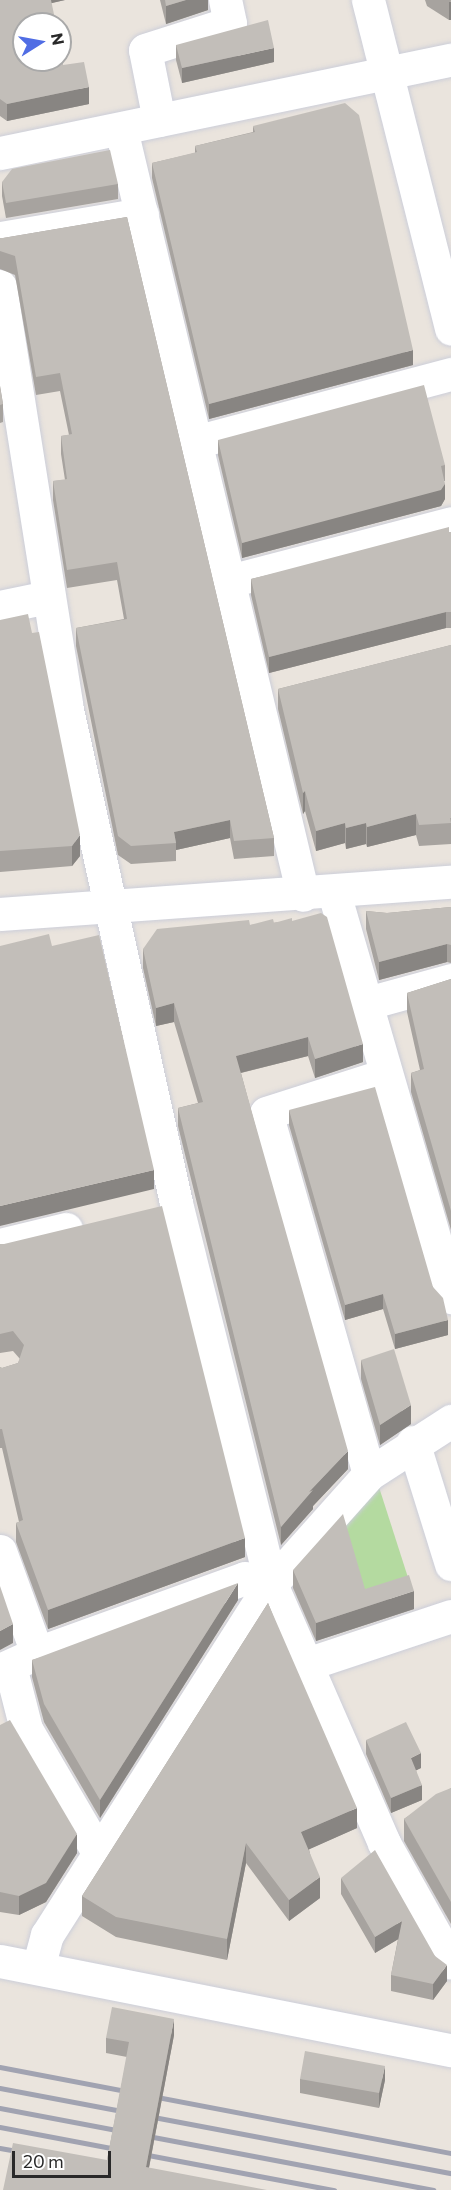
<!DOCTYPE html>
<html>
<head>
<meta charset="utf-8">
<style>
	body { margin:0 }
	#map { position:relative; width:451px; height:2190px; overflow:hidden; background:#eae4dd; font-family:Commissioner,sans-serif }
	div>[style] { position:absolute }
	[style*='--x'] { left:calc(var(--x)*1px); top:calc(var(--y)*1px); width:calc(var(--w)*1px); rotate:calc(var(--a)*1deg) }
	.green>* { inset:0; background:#b4daa0 }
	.roads { filter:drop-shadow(0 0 2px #ccced9) drop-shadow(0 0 2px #ccced9) }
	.minor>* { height:33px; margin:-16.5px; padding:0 16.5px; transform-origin:16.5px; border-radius:16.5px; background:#fff }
	.rail>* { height:4.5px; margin:-2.25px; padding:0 2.25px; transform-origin:2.25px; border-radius:2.25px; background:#a1a3b1 }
	.wall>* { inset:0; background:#a7a39f }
	.shaded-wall>* { inset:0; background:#888582 }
	.building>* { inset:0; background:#c2beb9 }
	span { translate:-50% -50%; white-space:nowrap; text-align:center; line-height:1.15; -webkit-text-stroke:5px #fff; paint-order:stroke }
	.north { position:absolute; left:12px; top:12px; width:60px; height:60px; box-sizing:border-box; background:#fff; border:2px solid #a9a9a9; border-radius:50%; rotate:79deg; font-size:16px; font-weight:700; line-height:24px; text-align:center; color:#292929 }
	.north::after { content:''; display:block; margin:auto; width:21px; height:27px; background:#506de4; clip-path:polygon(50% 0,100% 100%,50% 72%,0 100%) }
	.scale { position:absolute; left:12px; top:2151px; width:99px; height:27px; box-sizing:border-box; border:3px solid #292929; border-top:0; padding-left:8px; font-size:18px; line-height:21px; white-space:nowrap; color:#292929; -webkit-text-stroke:4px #fff; paint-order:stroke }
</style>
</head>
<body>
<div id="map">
	<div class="green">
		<i style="clip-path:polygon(378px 1484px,412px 1590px,367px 1605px,342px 1523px)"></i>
	</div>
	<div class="roads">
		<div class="minor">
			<i style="--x:368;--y:0;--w:339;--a:75.8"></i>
			<i style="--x:159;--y:120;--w:71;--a:-101.3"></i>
			<i style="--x:145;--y:50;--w:89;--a:-17.6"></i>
			<i style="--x:230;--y:23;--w:24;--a:-102"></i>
			<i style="--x:121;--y:129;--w:787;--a:76.63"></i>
			<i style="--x:0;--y:153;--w:460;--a:-11.7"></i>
			<i style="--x:0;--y:238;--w:144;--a:-9.6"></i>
			<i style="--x:0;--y:286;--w:424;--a:81"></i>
			<i style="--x:66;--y:705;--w:510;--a:77.54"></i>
			<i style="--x:176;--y:1203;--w:393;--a:76"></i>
			<i style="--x:271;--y:1584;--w:283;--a:66.4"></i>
			<i style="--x:384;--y:1843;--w:137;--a:60.8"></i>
			<i style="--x:195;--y:442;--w:265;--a:-14.9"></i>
			<i style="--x:229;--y:581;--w:229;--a:-14.6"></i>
			<i style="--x:0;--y:607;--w:48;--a:-12"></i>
			<i style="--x:334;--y:893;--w:421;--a:73.8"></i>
			<i style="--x:0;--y:914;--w:452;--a:-4.1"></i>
			<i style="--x:364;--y:1004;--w:90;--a:-15.4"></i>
			<i style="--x:0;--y:1245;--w:68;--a:-13.6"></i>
			<i style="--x:413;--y:1442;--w:128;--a:72.7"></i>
			<i style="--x:369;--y:1474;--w:375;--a:-105.9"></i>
			<i style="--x:266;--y:1113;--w:125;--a:-17.7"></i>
			<i style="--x:0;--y:1551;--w:109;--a:70.1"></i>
			<i style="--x:307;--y:1664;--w:152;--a:-18.4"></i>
			<i style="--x:10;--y:1666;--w:65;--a:75.7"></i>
			<i style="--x:26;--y:1729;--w:143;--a:59.7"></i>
			<i style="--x:0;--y:1670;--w:41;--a:-24.7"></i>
			<i style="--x:37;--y:1653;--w:221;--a:-19.8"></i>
			<i style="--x:245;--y:1578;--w:27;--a:13"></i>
			<i style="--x:0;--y:1961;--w:460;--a:11.2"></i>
			<i style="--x:38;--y:1968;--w:34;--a:-75"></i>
			<i style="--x:47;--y:1935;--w:416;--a:-57.5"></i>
			<i style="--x:271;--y:1584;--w:147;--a:-48.3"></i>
			<i style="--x:369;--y:1474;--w:98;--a:-32.9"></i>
		</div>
	</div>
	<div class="rail">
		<i style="--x:0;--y:2067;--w:459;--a:10.8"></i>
		<i style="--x:0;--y:2088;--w:459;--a:10.7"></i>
		<i style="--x:0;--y:2108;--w:441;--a:10.7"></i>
		<i style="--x:0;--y:2127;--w:340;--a:10.7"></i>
		<i style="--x:0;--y:2148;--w:27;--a:10"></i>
	</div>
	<div class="wall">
		<i style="clip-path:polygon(0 0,65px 0,51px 3px,63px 65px,89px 104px,7px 121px,0 116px)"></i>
		<i style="clip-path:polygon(160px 0,208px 0,208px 10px,166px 24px)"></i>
		<i style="clip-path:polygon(425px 0,451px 0,449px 20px,427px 6px)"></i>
		<i style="clip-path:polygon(176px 45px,274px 62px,182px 83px,176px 60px)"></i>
		<i style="clip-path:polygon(253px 126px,413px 365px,209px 419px,152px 178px,152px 163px,195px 153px,195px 146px,253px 132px)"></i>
		<i style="clip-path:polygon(2px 182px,118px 184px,118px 199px,6px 218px,2px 196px)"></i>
		<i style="clip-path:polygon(127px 217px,274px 838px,274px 856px,234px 859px,230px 838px,176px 850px,176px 861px,131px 864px,118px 855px,76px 646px,76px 628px,124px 619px,117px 580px,67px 588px,53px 500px,53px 481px,65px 480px,61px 454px,61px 436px,69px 435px,60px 391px,36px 395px,15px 275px,0 269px,0 238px,3px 238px)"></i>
		<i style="clip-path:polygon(0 386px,3px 404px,3px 422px,0 423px)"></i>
		<i style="clip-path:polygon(218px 440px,445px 465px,445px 481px,444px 481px,445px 499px,441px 506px,242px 558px,218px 455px)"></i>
		<i style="clip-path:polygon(451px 532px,451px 628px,446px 628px,269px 673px,251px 595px,251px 579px)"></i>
		<i style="clip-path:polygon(0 620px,80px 856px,72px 866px,0 872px)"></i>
		<i style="clip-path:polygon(451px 645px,451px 844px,419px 846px,416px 835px,367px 847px,366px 844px,346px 849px,345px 843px,316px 851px,305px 811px,303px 814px,278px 709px,278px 689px)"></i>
		<i style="clip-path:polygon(451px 907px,451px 963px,447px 962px,379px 980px,366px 929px,366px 911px,387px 913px)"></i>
		<i style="clip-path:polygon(292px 921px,363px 1062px,315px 1078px,308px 1056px,241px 1073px,348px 1469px,313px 1506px,313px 1509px,281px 1545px,178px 1126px,178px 1108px,198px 1103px,174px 1022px,156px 1026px,143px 968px,143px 949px,250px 925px)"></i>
		<i style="clip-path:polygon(451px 979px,451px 1230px,411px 1092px,411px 1073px,420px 1070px,407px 1012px,407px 993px)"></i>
		<i style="clip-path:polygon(289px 1110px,433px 1287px,448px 1335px,395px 1349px,383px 1309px,345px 1320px,289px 1125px)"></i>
		<i style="clip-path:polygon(0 1244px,245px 1557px,48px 1629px,16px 1542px,16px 1523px,19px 1522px,2px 1448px,0 1448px,0 1367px,2px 1368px,18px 1363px,20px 1359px,13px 1351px,0 1353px)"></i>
		<i style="clip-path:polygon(361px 1360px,411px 1424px,380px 1445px,361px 1379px)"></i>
		<i style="clip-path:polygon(293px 1570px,365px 1589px,414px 1609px,316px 1641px,293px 1588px)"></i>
		<i style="clip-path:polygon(238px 1600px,100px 1818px,44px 1722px,32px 1677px,32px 1660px)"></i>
		<i style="clip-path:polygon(268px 1603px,357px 1828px,309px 1849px,320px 1898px,289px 1921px,246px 1863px,227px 1960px,116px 1937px,82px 1916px,82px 1896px)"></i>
		<i style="clip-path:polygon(0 1725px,77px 1853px,46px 1902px,19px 1915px,0 1912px)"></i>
		<i style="clip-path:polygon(366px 1740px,421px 1768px,416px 1770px,422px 1800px,391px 1813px,366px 1754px)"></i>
		<i style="clip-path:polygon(451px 1788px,451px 1924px,404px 1841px,404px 1819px)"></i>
		<i style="clip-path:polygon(341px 1878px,435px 1956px,447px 1981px,433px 2000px,391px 1991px,391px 1975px,398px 1939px,375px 1953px,341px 1894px)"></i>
		<i style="clip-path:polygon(174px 2035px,149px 2168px,107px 2160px,127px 2057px,106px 2053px,106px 2038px)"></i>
		<i style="clip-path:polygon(300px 2079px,385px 2080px,379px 2108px,300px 2093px)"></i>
	</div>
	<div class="shaded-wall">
		<i style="clip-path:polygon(48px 0,65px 0,48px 4px)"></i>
		<i style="clip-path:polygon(186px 0,208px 0,208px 10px,166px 24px,166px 6px)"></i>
		<i style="clip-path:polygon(449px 2px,451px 2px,451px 20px,449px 20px)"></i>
		<i style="clip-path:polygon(274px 48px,274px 62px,182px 83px,182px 68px)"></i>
		<i style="clip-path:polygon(89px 87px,89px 104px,7px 121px,7px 104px)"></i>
		<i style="clip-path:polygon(413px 350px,413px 365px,209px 419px,209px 404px)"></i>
		<i style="clip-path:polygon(445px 484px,445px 499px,441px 506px,242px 558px,242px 543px)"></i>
		<i style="clip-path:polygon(446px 612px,446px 628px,269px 673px,269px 657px)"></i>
		<i style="clip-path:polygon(305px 791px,305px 811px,303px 814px,303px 793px)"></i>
		<i style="clip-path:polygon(416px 814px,416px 835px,367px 847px,367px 827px)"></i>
		<i style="clip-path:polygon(230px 820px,230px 838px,176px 850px,176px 843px,174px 832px)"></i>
		<i style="clip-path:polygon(345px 823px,345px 843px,316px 851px,316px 831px)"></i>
		<i style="clip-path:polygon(366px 823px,366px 844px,346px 849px,346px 828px)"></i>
		<i style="clip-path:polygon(80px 835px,80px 856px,72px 866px,72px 846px)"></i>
		<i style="clip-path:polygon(447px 944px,447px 962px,379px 980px,379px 962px)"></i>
		<i style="clip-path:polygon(174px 1003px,174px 1022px,156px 1026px,156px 1008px)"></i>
		<i style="clip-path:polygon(308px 1037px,308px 1056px,236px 1074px,236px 1056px)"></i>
		<i style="clip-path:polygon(363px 1044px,363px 1062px,315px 1078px,315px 1059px)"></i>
		<i style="clip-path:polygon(154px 1170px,154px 1189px,0 1226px,0 1206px)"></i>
		<i style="clip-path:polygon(383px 1294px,383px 1309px,345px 1320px,345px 1305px)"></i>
		<i style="clip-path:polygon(448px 1320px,448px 1335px,395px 1349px,395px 1334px)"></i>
		<i style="clip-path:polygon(411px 1405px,411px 1424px,380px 1445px,380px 1425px)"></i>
		<i style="clip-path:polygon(348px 1451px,348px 1469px,313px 1506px,313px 1509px,281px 1545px,281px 1527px,309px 1492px)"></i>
		<i style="clip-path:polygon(245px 1538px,245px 1557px,48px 1629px,48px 1610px)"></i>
		<i style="clip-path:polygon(238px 1583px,238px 1600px,100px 1818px,100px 1800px)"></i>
		<i style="clip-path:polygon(414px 1591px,414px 1609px,316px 1641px,316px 1623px)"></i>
		<i style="clip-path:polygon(13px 1624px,13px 1643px,0 1650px,0 1631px)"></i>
		<i style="clip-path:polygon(421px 1753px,421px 1768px,411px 1773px,411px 1758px)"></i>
		<i style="clip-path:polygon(422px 1785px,422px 1800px,391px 1813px,391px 1798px)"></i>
		<i style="clip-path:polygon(357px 1808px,357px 1828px,301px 1853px,301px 1832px)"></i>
		<i style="clip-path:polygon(77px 1834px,77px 1853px,46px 1902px,19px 1915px,19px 1896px)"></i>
		<i style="clip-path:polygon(246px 1843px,246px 1863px,227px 1960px,227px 1939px)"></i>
		<i style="clip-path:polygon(320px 1877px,320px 1898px,289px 1921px,289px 1900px)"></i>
		<i style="clip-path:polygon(402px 1921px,402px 1937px,375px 1953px,375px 1937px)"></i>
		<i style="clip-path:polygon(447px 1965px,447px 1981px,433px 2000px,433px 1984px)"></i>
		<i style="clip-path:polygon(174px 2019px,174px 2035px,146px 2183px,146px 2167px)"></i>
		<i style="clip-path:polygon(385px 2066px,385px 2080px,379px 2108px,379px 2093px)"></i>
	</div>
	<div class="building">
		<i style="clip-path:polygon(0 0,51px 0,56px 24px,24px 24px,24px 60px,60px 60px,60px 47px,63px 65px,84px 62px,89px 87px,7px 104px,0 99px)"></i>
		<i style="clip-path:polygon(165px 0,186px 0,166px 6px)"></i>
		<i style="clip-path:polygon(268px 20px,274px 48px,182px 68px,176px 45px)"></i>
		<i style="clip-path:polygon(345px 103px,359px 115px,413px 350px,209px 404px,152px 163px,197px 152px,195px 146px,255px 132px,253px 126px)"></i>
		<i style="clip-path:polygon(110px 150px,118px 184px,6px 203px,2px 182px,12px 169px)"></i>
		<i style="clip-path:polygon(127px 217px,274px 838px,234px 841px,230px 820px,174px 832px,176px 843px,131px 846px,118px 836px,76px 628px,127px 619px,117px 562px,67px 570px,53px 481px,67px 479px,61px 436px,72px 434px,60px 373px,36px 377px,15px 256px,0 251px,0 238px,3px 238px)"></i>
		<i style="clip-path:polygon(424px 385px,445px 465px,441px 466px,445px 484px,441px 490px,242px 543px,218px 440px)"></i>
		<i style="clip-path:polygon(0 386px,3px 404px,0 405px)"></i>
		<i style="clip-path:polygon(449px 527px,449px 532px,451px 532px,451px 612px,446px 612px,269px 657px,251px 579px)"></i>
		<i style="clip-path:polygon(28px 614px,32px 633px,39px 632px,80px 835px,72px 846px,0 851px,0 620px)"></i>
		<i style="clip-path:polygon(451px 645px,451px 818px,450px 818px,451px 823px,419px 825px,416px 814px,367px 827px,366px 823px,346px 828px,345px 823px,316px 831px,305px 791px,303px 793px,278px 689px)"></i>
		<i style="clip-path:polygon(451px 907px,451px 945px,447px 944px,379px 962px,366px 911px,387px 913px)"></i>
		<i style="clip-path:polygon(321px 913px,327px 917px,363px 1044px,315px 1059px,308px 1037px,236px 1056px,348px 1451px,309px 1492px,313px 1490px,281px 1527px,178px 1108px,203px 1102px,174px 1003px,156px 1008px,143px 949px,157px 929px,249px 920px,250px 925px,273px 919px,274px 923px,292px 918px,292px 921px)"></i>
		<i style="clip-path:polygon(49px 934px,52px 946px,99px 935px,154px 1170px,0 1206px,0 946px)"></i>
		<i style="clip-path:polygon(451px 979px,451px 1211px,411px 1073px,424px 1069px,407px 993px)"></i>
		<i style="clip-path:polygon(375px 1087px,433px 1287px,443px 1298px,448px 1320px,395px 1334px,383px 1294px,345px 1305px,289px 1110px)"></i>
		<i style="clip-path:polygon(162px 1206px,245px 1538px,48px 1610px,16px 1523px,23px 1520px,2px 1429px,0 1429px,0 1367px,2px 1368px,18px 1363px,24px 1345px,13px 1331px,0 1334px,0 1244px,4px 1244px)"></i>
		<i style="clip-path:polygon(394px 1349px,411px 1405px,380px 1425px,361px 1360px)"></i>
		<i style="clip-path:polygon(343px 1514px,365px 1589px,409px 1575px,414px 1591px,316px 1623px,293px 1570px)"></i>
		<i style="clip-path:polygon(238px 1583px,100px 1800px,44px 1704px,32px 1660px)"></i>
		<i style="clip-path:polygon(0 1586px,13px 1624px,0 1631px)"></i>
		<i style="clip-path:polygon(268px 1603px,357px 1808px,301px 1832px,320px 1877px,289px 1900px,246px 1843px,227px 1939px,116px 1917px,82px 1896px)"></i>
		<i style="clip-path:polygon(10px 1720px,77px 1834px,46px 1883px,19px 1896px,0 1892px,0 1725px)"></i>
		<i style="clip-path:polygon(406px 1722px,421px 1753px,411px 1758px,422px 1785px,391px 1798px,366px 1740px)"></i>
		<i style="clip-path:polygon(451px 1788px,451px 1902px,404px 1819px,436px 1794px)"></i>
		<i style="clip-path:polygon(375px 1850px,435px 1956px,447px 1965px,433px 1984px,391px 1975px,402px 1921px,375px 1937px,341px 1878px)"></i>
		<i style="clip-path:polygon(112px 2007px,174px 2019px,146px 2167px,267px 2190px,3px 2190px,13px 2143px,107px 2160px,129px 2042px,106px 2038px)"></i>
		<i style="clip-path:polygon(305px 2051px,385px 2066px,379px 2093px,300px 2079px)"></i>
	</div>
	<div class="north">N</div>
	<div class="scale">20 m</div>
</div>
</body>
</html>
